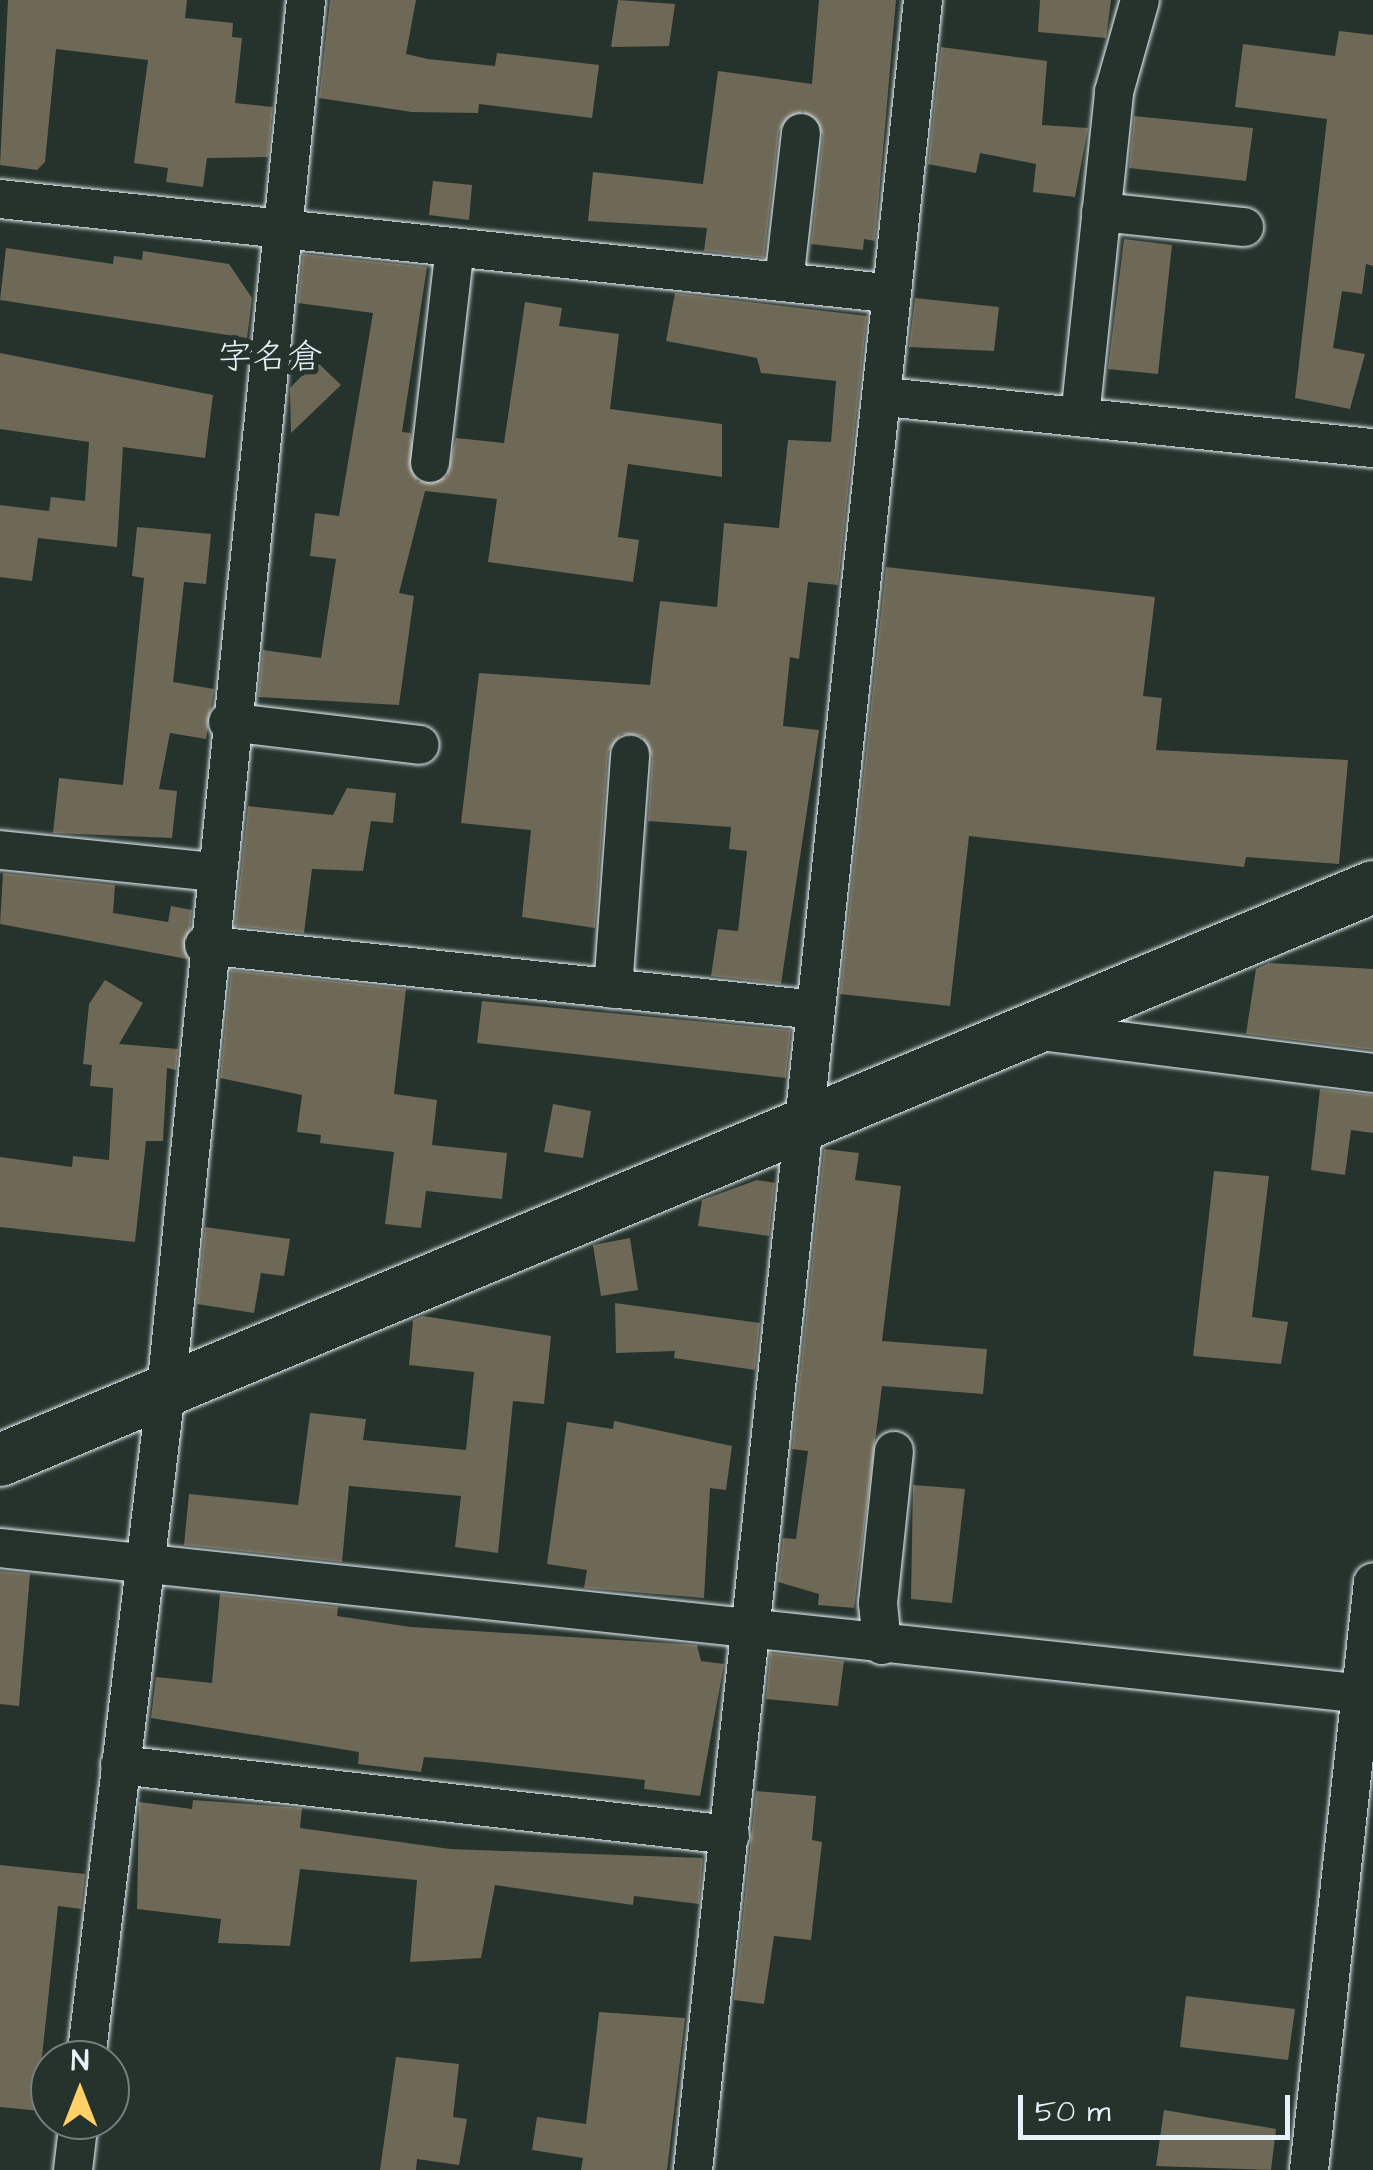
<!DOCTYPE html>
<html>
<head>
<meta charset="utf-8">
<style>
	body { margin:0 }
	#map { position:relative; width:1373px; height:2170px; overflow:hidden; background:#26332d; font-family:"Architects Daughter","Klee One",sans-serif }
	div>[style] { position:absolute }
	[style*='--x'] { left:calc(var(--x)*1px); top:calc(var(--y)*1px); width:calc(var(--w)*1px); rotate:calc(var(--a)*1deg) }
	.building>* { inset:0; background:#6e6856 }
	.roads { filter:drop-shadow(0 0 2px #e8f1f8) drop-shadow(0 0 2px #e8f1f8) }
	.street>* { height:38px; margin:-19px; padding:0 19px; transform-origin:19px; border-radius:19px; background:#26332d }
	.secondary>* { height:52px; margin:-26px; padding:0 26px; transform-origin:26px; border-radius:26px; background:#26332d }
	span { translate:-50% -50%; white-space:nowrap; text-align:center; line-height:1.15; -webkit-text-stroke:10px #26332d; paint-order:stroke }
	.quarter-label { font-size:35px; color:#e8f1f8 }
	.north { position:absolute; left:30px; top:2040px; width:100px; height:100px; box-sizing:border-box; background:#26332d; border:2px solid #747f7e; border-radius:50%; rotate:0deg; font-size:28px; font-weight:700; line-height:40px; text-align:center; color:#e8f1f8 }
	.north::after { content:''; display:block; margin:auto; width:35px; height:45px; background:#ffd166; clip-path:polygon(50% 0,100% 100%,50% 72%,0 100%) }
	.scale { position:absolute; left:1018px; top:2095px; width:272px; height:45px; box-sizing:border-box; border:5px solid #e8f1f8; border-top:0; padding-left:12px; font-size:30px; line-height:35px; white-space:nowrap; color:#e8f1f8; -webkit-text-stroke:8px #26332d; paint-order:stroke }
</style>
</head>
<body>
<div id="map">
	<div class="building">
		<i style="clip-path:polygon(8px 0,187px 0,185px 18px,233px 23px,232px 37px,242px 38px,235px 103px,273px 107px,268px 157px,207px 158px,203px 187px,166px 182px,168px 168px,134px 163px,148px 60px,56px 49px,45px 162px,37px 170px,0 165px)"></i>
		<i style="clip-path:polygon(330px 0,416px 0,406px 54px,428px 59px,495px 66px,497px 53px,599px 65px,592px 118px,479px 104px,478px 113px,412px 112px,319px 98px)"></i>
		<i style="clip-path:polygon(618px 0,675px 4px,669px 46px,611px 47px)"></i>
		<i style="clip-path:polygon(819px 0,896px 0,875px 241px,864px 239px,863px 250px,811px 244px,823px 135px,803px 111px,779px 130px,764px 258px,704px 251px,707px 228px,588px 221px,593px 172px,703px 184px,718px 71px,812px 84px)"></i>
		<i style="clip-path:polygon(1040px 0,1111px 0,1106px 38px,1038px 32px)"></i>
		<i style="clip-path:polygon(1339px 31px,1373px 35px,1373px 266px,1366px 264px,1362px 294px,1342px 291px,1333px 348px,1365px 354px,1350px 409px,1295px 398px,1327px 119px,1235px 107px,1243px 44px,1335px 56px)"></i>
		<i style="clip-path:polygon(941px 47px,1047px 61px,1042px 125px,1088px 128px,1075px 197px,1033px 192px,1036px 164px,980px 153px,976px 173px,928px 164px)"></i>
		<i style="clip-path:polygon(1134px 116px,1253px 128px,1246px 181px,1129px 168px)"></i>
		<i style="clip-path:polygon(433px 181px,472px 185px,469px 220px,429px 215px)"></i>
		<i style="clip-path:polygon(1124px 239px,1172px 245px,1158px 374px,1108px 369px)"></i>
		<i style="clip-path:polygon(6px 248px,113px 264px,114px 256px,142px 260px,143px 251px,229px 264px,252px 298px,247px 338px,0 300px)"></i>
		<i style="clip-path:polygon(303px 254px,427px 267px,402px 432px,411px 433px,417px 482px,447px 477px,456px 438px,504px 443px,525px 302px,562px 308px,559px 326px,619px 334px,610px 409px,722px 424px,722px 477px,628px 464px,618px 537px,639px 540px,633px 582px,488px 562px,497px 499px,425px 491px,399px 593px,414px 596px,399px 705px,258px 697px,263px 650px,321px 658px,336px 559px,310px 556px,315px 513px,339px 516px,373px 313px,298px 303px)"></i>
		<i style="clip-path:polygon(675px 293px,867px 316px,838px 585px,808px 582px,799px 659px,790px 657px,783px 726px,819px 730px,781px 984px,711px 976px,718px 929px,738px 931px,747px 851px,729px 849px,731px 827px,648px 821px,652px 757px,642px 736px,621px 734px,608px 752px,595px 928px,522px 917px,531px 830px,461px 823px,479px 673px,650px 685px,660px 601px,717px 607px,724px 523px,779px 528px,788px 440px,831px 442px,836px 381px,761px 373px,757px 358px,666px 341px)"></i>
		<i style="clip-path:polygon(915px 298px,999px 307px,994px 351px,909px 347px)"></i>
		<i style="clip-path:polygon(0 353px,213px 395px,205px 458px,123px 447px,117px 547px,38px 538px,32px 581px,0 577px,0 505px,49px 511px,51px 497px,85px 501px,89px 442px,0 429px)"></i>
		<i style="clip-path:polygon(316px 361px,341px 385px,291px 433px,290px 388px)"></i>
		<i style="clip-path:polygon(137px 527px,211px 534px,206px 584px,184px 582px,173px 682px,214px 689px,206px 739px,170px 733px,159px 789px,177px 791px,172px 838px,53px 833px,59px 778px,123px 785px,144px 578px,132px 576px)"></i>
		<i style="clip-path:polygon(886px 567px,1155px 597px,1143px 696px,1162px 698px,1156px 750px,1348px 760px,1339px 864px,1246px 857px,1244px 867px,969px 836px,950px 1006px,840px 994px)"></i>
		<i style="clip-path:polygon(347px 788px,396px 793px,393px 823px,371px 821px,363px 871px,312px 869px,304px 933px,235px 926px,248px 806px,333px 815px)"></i>
		<i style="clip-path:polygon(3px 873px,115px 885px,113px 913px,168px 922px,171px 906px,192px 910px,187px 959px,0 924px)"></i>
		<i style="clip-path:polygon(1269px 963px,1373px 969px,1373px 1050px,1246px 1034px,1256px 969px)"></i>
		<i style="clip-path:polygon(231px 970px,406px 989px,394px 1094px,437px 1100px,432px 1145px,507px 1153px,502px 1199px,426px 1191px,421px 1228px,385px 1224px,394px 1152px,320px 1143px,321px 1135px,297px 1132px,302px 1095px,220px 1078px)"></i>
		<i style="clip-path:polygon(105px 980px,143px 1003px,119px 1044px,178px 1049px,176px 1070px,167px 1068px,163px 1141px,146px 1141px,135px 1242px,0 1227px,0 1157px,72px 1167px,73px 1156px,109px 1160px,113px 1088px,90px 1086px,92px 1065px,83px 1064px,89px 1004px)"></i>
		<i style="clip-path:polygon(482px 1001px,791px 1030px,786px 1078px,477px 1043px)"></i>
		<i style="clip-path:polygon(1320px 1089px,1373px 1095px,1373px 1133px,1351px 1130px,1345px 1175px,1311px 1170px)"></i>
		<i style="clip-path:polygon(553px 1104px,591px 1111px,583px 1158px,544px 1152px)"></i>
		<i style="clip-path:polygon(824px 1149px,859px 1153px,855px 1180px,901px 1186px,882px 1341px,987px 1349px,983px 1394px,882px 1386px,854px 1608px,818px 1605px,819px 1594px,778px 1582px,783px 1538px,796px 1539px,808px 1451px,792px 1449px)"></i>
		<i style="clip-path:polygon(1214px 1171px,1269px 1176px,1252px 1317px,1288px 1322px,1281px 1364px,1193px 1356px)"></i>
		<i style="clip-path:polygon(757px 1180px,775px 1183px,769px 1236px,698px 1226px,702px 1200px)"></i>
		<i style="clip-path:polygon(205px 1227px,290px 1239px,284px 1276px,261px 1273px,254px 1313px,197px 1304px)"></i>
		<i style="clip-path:polygon(630px 1238px,638px 1290px,601px 1296px,593px 1245px)"></i>
		<i style="clip-path:polygon(615px 1303px,760px 1323px,755px 1370px,674px 1358px,675px 1351px,616px 1353px)"></i>
		<i style="clip-path:polygon(423px 1316px,551px 1336px,544px 1404px,513px 1401px,498px 1553px,455px 1547px,461px 1496px,349px 1486px,342px 1562px,184px 1545px,189px 1494px,298px 1505px,310px 1413px,366px 1419px,363px 1440px,466px 1450px,474px 1372px,409px 1365px,413px 1320px)"></i>
		<i style="clip-path:polygon(614px 1421px,732px 1446px,726px 1490px,710px 1488px,704px 1598px,584px 1588px,587px 1570px,547px 1564px,567px 1422px,613px 1429px)"></i>
		<i style="clip-path:polygon(913px 1485px,965px 1489px,952px 1603px,911px 1599px)"></i>
		<i style="clip-path:polygon(0 1571px,30px 1574px,19px 1706px,0 1704px)"></i>
		<i style="clip-path:polygon(220px 1594px,338px 1607px,337px 1616px,411px 1627px,697px 1645px,701px 1661px,724px 1664px,700px 1796px,644px 1789px,645px 1780px,474px 1761px,424px 1757px,421px 1772px,358px 1764px,359px 1752px,151px 1718px,156px 1677px,212px 1683px)"></i>
		<i style="clip-path:polygon(770px 1653px,844px 1661px,838px 1706px,766px 1699px)"></i>
		<i style="clip-path:polygon(756px 1791px,816px 1796px,812px 1840px,822px 1842px,811px 1940px,774px 1936px,764px 2004px,734px 2000px)"></i>
		<i style="clip-path:polygon(193px 1800px,302px 1808px,300px 1828px,450px 1849px,703px 1858px,699px 1904px,634px 1896px,633px 1905px,495px 1885px,481px 1958px,410px 1962px,417px 1880px,300px 1869px,290px 1946px,218px 1943px,221px 1919px,137px 1909px,139px 1802px,192px 1809px)"></i>
		<i style="clip-path:polygon(0 1865px,85px 1874px,81px 1909px,58px 1906px,41px 2066px,50px 2066px,50px 2112px,0 2107px)"></i>
		<i style="clip-path:polygon(1186px 1996px,1295px 2009px,1288px 2060px,1180px 2047px)"></i>
		<i style="clip-path:polygon(599px 2012px,685px 2018px,667px 2170px,581px 2170px,583px 2158px,532px 2150px,537px 2117px,586px 2124px)"></i>
		<i style="clip-path:polygon(396px 2057px,459px 2064px,453px 2117px,467px 2119px,459px 2165px,417px 2159px,416px 2170px,380px 2170px)"></i>
		<i style="clip-path:polygon(1164px 2110px,1276px 2129px,1271px 2170px,1156px 2166px)"></i>
	</div>
	<div class="roads">
		<div class="street">
			<i style="--x:0;--y:199;--w:890;--a:6.06"></i>
			<i style="--x:1101;--y:212;--w:144;--a:6"></i>
			<i style="--x:784;--y:282;--w:150;--a:-83.5"></i>
			<i style="--x:886;--y:397;--w:490;--a:6"></i>
			<i style="--x:1080;--y:417;--w:327;--a:-84"></i>
			<i style="--x:1114;--y:92;--w:96;--a:-74.2"></i>
			<i style="--x:430;--y:463;--w:216;--a:-83.4"></i>
			<i style="--x:228;--y:722;--w:193;--a:6.8"></i>
			<i style="--x:0;--y:850;--w:214;--a:5.9"></i>
			<i style="--x:204;--y:945;--w:615;--a:6.06"></i>
			<i style="--x:613;--y:989;--w:235;--a:-85.8"></i>
			<i style="--x:1033;--y:1030;--w:343;--a:7.2"></i>
			<i style="--x:0;--y:1548;--w:1381;--a:6.11"></i>
			<i style="--x:882;--y:1645;--w:42;--a:-95.4"></i>
			<i style="--x:878;--y:1603;--w:153;--a:-84"></i>
			<i style="--x:120;--y:1765;--w:614;--a:6.55"></i>
			<i style="--x:86;--y:2060;--w:674;--a:-83.18"></i>
			<i style="--x:166;--y:1391;--w:1398;--a:-84.25"></i>
			<i style="--x:73;--y:2170;--w:50;--a:-83.2"></i>
			<i style="--x:693;--y:2170;--w:2182;--a:-83.95"></i>
			<i style="--x:1309;--y:2170;--w:591;--a:-83.79"></i>
		</div>
		<div class="secondary">
			<i style="--x:0;--y:1460;--w:1488;--a:-22.65"></i>
		</div>
	</div>
	<div class="quarter-label">
		<span style="left:270px;top:358px">字名倉</span>
	</div>
	<div class="north">N</div>
	<div class="scale">50 m</div>
</div>
</body>
</html>
